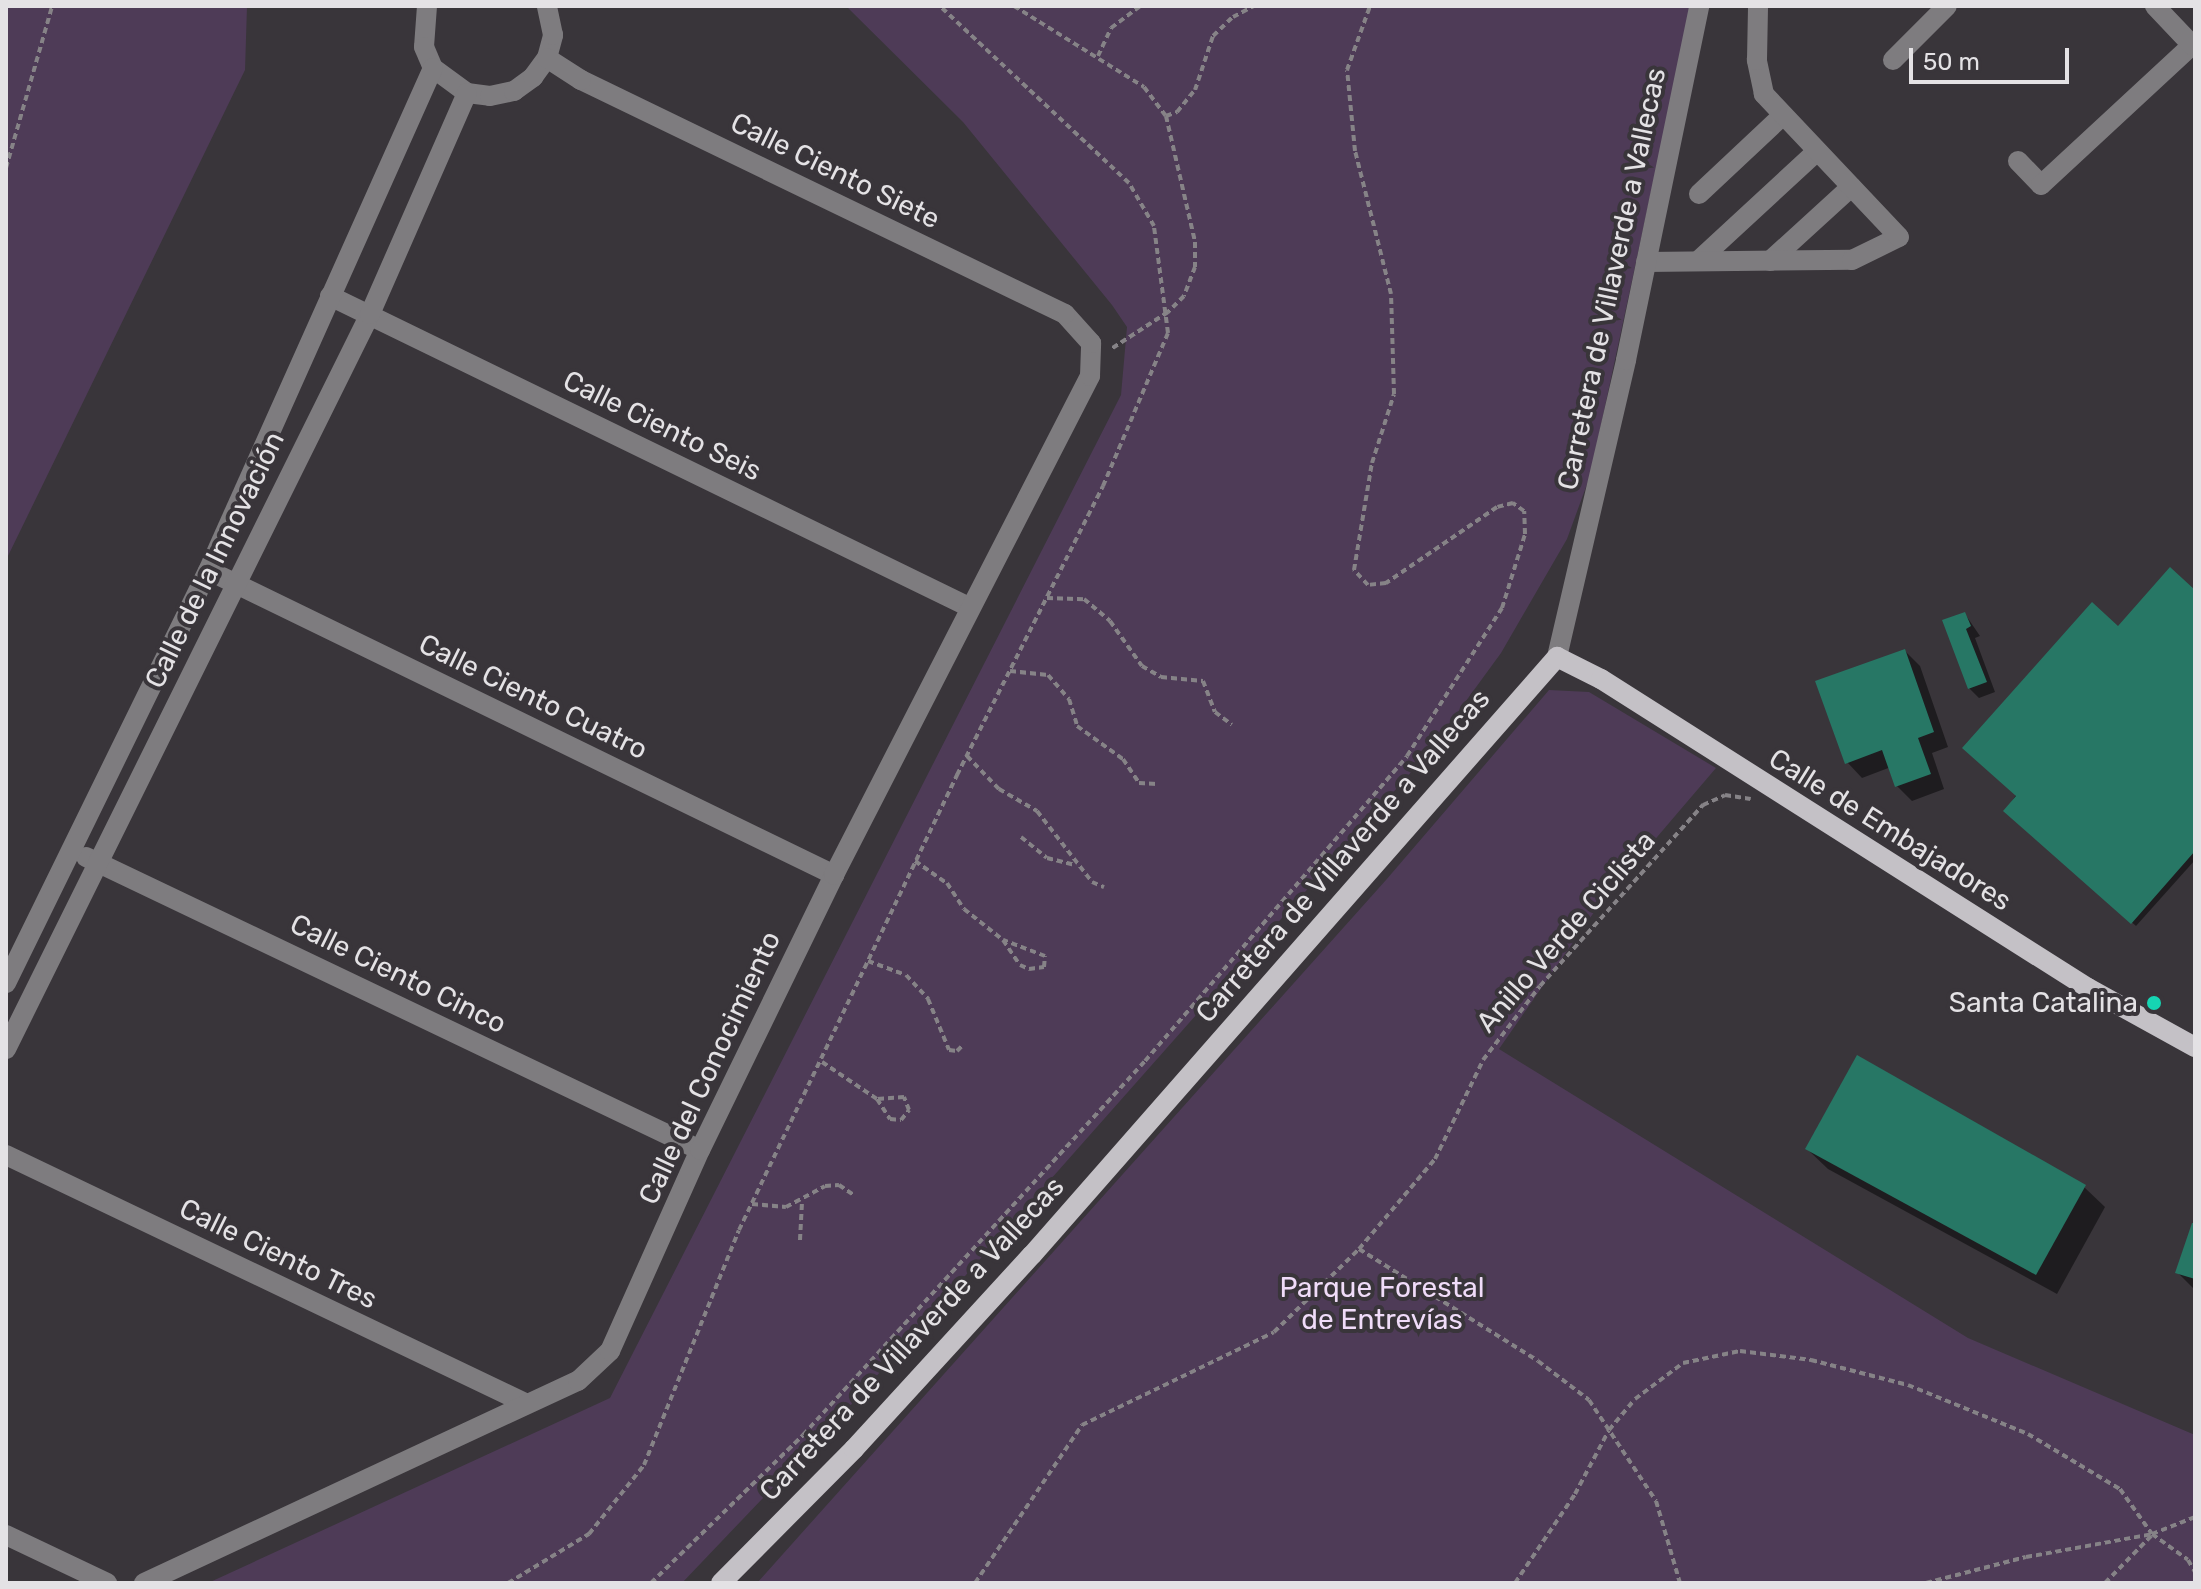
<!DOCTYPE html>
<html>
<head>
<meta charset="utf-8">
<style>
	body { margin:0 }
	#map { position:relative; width:2201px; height:1589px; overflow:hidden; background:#39353a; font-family:Rubik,sans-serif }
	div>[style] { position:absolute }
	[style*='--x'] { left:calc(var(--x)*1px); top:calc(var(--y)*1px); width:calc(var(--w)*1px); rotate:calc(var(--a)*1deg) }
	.green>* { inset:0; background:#4e3b57 }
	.shadow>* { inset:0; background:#0007 }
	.building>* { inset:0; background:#277765 }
	.path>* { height:4px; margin-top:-2px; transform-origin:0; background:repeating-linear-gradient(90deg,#868387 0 6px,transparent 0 10px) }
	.minor>* { height:20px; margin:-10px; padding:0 10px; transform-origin:10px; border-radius:10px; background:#7e7c7f }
	.major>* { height:20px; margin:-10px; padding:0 10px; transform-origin:10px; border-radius:10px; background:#c4c1c6 }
	.dots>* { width:22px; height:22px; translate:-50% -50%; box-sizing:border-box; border:4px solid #39353a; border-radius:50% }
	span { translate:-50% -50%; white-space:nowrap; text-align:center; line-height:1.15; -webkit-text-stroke:8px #39353a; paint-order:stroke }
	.street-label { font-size:28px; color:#e4e2e5 }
	.poi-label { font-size:28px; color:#e4e2e5 }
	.right { translate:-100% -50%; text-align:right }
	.park-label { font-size:28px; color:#f0dcf9 }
	.frame { position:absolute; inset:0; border:8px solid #e4e2e5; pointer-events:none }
	.scale { position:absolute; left:1909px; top:48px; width:160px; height:36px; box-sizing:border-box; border:4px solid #e4e2e5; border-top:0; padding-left:10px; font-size:24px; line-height:28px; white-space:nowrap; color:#e4e2e5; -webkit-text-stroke:6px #39353a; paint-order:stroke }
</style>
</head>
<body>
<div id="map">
	<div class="green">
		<i style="clip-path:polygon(6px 6px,247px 6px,245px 70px,6px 560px)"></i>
		<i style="clip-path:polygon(846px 6px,1691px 6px,1590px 476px,1567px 539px,1501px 653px,1428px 753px,842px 1415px,682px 1583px,208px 1583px,610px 1398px,1121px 395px,1127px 327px,1112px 305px,963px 122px)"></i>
		<i style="clip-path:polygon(1549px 690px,1589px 692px,1716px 768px,1599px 905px,1499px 1049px,1968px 1338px,2195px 1435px,2195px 1583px,757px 1583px,1386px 880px)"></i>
	</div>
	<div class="shadow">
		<i style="clip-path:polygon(2195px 593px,2195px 860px,2136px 926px,2006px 811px,2118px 629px)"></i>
		<i style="clip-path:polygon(1965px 614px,1980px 636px,1975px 638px,1995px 692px,1979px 698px,1969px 688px)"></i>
		<i style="clip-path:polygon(1905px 651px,1920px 666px,1948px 747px,1932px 753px,1944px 789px,1912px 801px,1897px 786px,1891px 767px,1862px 778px,1847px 762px)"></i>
		<i style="clip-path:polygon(1807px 1149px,2084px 1187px,2105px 1207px,2057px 1294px,1828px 1169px)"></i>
		<i style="clip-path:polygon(2195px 1220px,2195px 1290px,2177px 1272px)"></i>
	</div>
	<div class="building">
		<i style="clip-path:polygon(2170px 567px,2195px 590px,2195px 851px,2131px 924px,2003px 811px,2016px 796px,1962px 748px,2092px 602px,2118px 626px)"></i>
		<i style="clip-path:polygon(1965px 612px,1971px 626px,1966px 629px,1987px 682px,1968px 689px,1942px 620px)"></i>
		<i style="clip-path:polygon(1905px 649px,1934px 732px,1918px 738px,1931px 774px,1895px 787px,1882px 750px,1845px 764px,1815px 681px)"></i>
		<i style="clip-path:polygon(1857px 1055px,2086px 1185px,2036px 1275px,1805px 1149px)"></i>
		<i style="clip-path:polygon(2192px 1223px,2195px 1223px,2195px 1279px,2175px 1273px)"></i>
	</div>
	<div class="path">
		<i style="--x:1014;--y:6;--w:153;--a:31.9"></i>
		<i style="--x:1144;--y:87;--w:36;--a:53"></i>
		<i style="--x:1166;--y:116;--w:129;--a:77"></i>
		<i style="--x:1195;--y:242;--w:25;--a:90"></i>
		<i style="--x:1195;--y:267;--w:31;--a:111"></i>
		<i style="--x:1184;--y:296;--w:23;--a:135"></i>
		<i style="--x:1168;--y:312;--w:68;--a:147"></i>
		<i style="--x:1098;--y:56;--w:31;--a:-65"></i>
		<i style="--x:1111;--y:28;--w:36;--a:-37"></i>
		<i style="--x:1166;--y:116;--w:12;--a:-20"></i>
		<i style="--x:1177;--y:112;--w:28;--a:-51"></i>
		<i style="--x:1195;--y:90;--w:57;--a:-71.6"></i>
		<i style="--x:1213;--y:36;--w:28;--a:-44"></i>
		<i style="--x:1233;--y:17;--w:24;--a:-28"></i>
		<i style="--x:6;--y:168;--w:168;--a:-74.1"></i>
		<i style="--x:1047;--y:598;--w:37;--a:2"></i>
		<i style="--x:1084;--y:599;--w:34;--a:40"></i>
		<i style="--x:1110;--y:621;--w:55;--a:54.6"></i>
		<i style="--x:1142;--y:666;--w:22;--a:30"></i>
		<i style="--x:1161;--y:677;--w:42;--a:5.4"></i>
		<i style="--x:1203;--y:681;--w:33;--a:69"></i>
		<i style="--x:1215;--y:712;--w:21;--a:37"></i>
		<i style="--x:1010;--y:671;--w:38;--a:6"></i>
		<i style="--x:1048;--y:675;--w:32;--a:49"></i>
		<i style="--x:1069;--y:699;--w:28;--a:73"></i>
		<i style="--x:1077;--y:726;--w:57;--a:35.7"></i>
		<i style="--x:1123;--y:759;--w:29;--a:56"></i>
		<i style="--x:1139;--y:783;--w:18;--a:3"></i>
		<i style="--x:967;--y:756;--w:46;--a:45.9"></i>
		<i style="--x:999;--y:789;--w:44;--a:30.1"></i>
		<i style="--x:1037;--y:811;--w:90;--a:52.2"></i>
		<i style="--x:1092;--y:882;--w:13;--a:23"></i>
		<i style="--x:1021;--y:837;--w:33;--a:39"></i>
		<i style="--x:1047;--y:858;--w:30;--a:14"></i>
		<i style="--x:915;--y:861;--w:39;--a:35"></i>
		<i style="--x:947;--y:883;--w:31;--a:57"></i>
		<i style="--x:964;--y:909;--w:50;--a:38.5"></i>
		<i style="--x:1003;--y:940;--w:30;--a:56"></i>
		<i style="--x:1020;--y:965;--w:10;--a:24"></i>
		<i style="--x:1029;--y:969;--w:15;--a:-8"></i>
		<i style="--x:1044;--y:967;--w:11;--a:-85"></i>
		<i style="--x:1045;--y:956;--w:45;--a:-159.1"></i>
		<i style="--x:868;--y:961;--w:40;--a:20.2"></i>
		<i style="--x:906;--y:975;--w:33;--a:47"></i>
		<i style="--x:928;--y:999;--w:55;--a:67.6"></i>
		<i style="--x:949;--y:1050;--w:8;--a:7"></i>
		<i style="--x:957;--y:1051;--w:10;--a:-45"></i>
		<i style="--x:822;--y:1062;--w:66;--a:33.9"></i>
		<i style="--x:877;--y:1099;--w:24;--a:57"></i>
		<i style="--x:890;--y:1119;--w:11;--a:5"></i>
		<i style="--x:901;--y:1120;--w:13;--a:-51"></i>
		<i style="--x:909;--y:1110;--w:14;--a:-111"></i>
		<i style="--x:904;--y:1097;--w:27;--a:176"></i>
		<i style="--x:752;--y:1204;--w:34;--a:5"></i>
		<i style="--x:786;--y:1207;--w:44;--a:-28.3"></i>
		<i style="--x:825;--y:1186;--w:14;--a:-4"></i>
		<i style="--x:839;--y:1185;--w:18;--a:34"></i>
		<i style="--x:800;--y:1240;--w:39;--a:-87"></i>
		<i style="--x:1359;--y:1249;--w:211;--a:32"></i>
		<i style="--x:1538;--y:1361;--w:64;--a:37.4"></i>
		<i style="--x:1589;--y:1400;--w:121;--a:56.4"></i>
		<i style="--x:1656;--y:1501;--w:85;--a:73.7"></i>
		<i style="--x:508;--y:1583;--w:95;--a:-31.2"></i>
		<i style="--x:589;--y:1534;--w:88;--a:-51.4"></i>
		<i style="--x:644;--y:1465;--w:253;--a:-68"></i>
		<i style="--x:739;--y:1230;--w:505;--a:-64.4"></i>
		<i style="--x:957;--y:775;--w:324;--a:-63.2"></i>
		<i style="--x:1103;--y:486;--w:166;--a:-67"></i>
		<i style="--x:1168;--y:333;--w:108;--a:-97.5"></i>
		<i style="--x:1154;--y:226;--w:50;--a:-120.2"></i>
		<i style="--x:1129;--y:183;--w:259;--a:-136.9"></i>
		<i style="--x:651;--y:1583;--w:212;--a:-44.2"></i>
		<i style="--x:803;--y:1435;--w:507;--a:-47.56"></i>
		<i style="--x:1145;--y:1061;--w:402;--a:-49.3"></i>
		<i style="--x:1407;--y:756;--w:176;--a:-57.3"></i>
		<i style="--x:1502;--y:608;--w:77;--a:-72.7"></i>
		<i style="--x:1525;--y:534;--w:23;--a:-92"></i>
		<i style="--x:1524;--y:511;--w:14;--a:-144"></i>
		<i style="--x:1513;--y:503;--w:16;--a:166"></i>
		<i style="--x:1497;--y:507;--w:135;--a:145.6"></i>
		<i style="--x:1386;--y:583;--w:18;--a:174"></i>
		<i style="--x:1368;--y:585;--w:21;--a:-133"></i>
		<i style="--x:1354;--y:570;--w:109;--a:-80.5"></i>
		<i style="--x:1372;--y:463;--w:72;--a:-72.3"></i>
		<i style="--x:1394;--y:394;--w:100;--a:-91.7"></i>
		<i style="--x:1391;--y:294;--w:147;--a:-104.1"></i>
		<i style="--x:1355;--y:151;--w:81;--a:-95.6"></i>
		<i style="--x:1347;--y:70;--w:68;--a:-70.2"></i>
		<i style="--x:975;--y:1583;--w:191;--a:-55.9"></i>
		<i style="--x:1082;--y:1425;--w:213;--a:-25.8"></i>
		<i style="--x:1274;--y:1332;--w:119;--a:-44.3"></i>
		<i style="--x:1359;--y:1249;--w:118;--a:-49.8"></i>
		<i style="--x:1435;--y:1159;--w:110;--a:-64.1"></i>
		<i style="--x:1483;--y:1060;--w:93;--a:-52.4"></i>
		<i style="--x:1540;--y:986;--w:244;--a:-48"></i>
		<i style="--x:1703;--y:805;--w:24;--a:-24"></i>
		<i style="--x:1725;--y:795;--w:26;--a:9"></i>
		<i style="--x:1515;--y:1583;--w:107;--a:-56"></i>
		<i style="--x:1575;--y:1494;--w:72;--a:-62"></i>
		<i style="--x:1609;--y:1430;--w:40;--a:-50"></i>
		<i style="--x:1635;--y:1399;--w:60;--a:-36.9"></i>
		<i style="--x:1683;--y:1363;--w:58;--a:-11.9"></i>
		<i style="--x:1740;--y:1351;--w:72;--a:7.2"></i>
		<i style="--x:1811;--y:1360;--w:100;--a:14.5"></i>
		<i style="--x:1908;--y:1385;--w:130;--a:22.2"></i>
		<i style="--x:2028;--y:1434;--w:107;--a:30.9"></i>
		<i style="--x:2120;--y:1489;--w:55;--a:54.6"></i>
		<i style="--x:2152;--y:1534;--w:44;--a:35.8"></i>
		<i style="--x:2188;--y:1560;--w:14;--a:60"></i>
		<i style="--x:1926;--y:1583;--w:103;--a:-14.6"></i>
		<i style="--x:2026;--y:1557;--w:128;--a:-10.3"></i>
		<i style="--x:2152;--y:1534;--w:46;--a:-21.6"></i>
		<i style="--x:2105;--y:1583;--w:66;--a:-45.6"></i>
	</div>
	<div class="minor">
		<i style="--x:427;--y:6;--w:41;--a:94.2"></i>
		<i style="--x:424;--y:47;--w:23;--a:67"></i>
		<i style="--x:433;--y:68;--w:42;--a:36.3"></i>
		<i style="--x:467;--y:93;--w:23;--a:7"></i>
		<i style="--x:490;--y:96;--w:25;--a:-12"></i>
		<i style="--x:514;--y:91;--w:24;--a:-36"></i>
		<i style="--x:533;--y:77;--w:24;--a:-54"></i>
		<i style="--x:547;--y:58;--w:24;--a:-75"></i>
		<i style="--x:553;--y:35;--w:30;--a:-102"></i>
		<i style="--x:1893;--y:60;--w:76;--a:-45"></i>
		<i style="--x:2018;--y:161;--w:33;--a:46"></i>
		<i style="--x:2041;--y:185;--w:206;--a:-42.8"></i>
		<i style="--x:2192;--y:45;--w:54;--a:-133.5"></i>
		<i style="--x:1699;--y:194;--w:115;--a:-43.2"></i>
		<i style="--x:1698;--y:261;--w:162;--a:-42.7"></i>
		<i style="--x:1770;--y:261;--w:110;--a:-42.4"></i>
		<i style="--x:1646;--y:262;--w:206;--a:-0.6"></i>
		<i style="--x:1852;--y:260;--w:52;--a:-26.1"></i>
		<i style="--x:1899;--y:237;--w:197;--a:-133.4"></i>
		<i style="--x:1764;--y:94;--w:35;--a:-102"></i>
		<i style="--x:1757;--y:60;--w:54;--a:-88.9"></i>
		<i style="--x:330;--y:296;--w:711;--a:25.95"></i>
		<i style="--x:222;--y:577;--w:681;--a:25.96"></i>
		<i style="--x:1557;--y:657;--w:305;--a:-76.9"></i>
		<i style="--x:1626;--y:360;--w:361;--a:-78.3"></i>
		<i style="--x:86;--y:857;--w:680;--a:25.51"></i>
		<i style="--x:6;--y:983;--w:459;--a:-63.9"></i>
		<i style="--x:208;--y:571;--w:551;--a:-65.9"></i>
		<i style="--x:6;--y:1049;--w:820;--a:-63.65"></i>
		<i style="--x:370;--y:314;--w:241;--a:-66.3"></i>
		<i style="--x:6;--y:1155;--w:577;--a:25.54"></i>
		<i style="--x:6;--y:1535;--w:112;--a:25.4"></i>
		<i style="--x:144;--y:1583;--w:479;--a:-25"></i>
		<i style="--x:578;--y:1381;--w:44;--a:-43.2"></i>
		<i style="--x:610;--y:1351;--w:220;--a:-65.9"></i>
		<i style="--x:700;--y:1150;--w:306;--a:-64"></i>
		<i style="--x:834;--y:875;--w:561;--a:-62.84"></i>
		<i style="--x:1090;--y:376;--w:33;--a:-88"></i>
		<i style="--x:1091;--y:343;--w:39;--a:-132"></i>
		<i style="--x:1065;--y:314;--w:538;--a:-154.2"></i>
		<i style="--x:581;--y:80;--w:40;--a:-147.1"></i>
	</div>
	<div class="major">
		<i style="--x:721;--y:1583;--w:189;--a:-45.2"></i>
		<i style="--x:854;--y:1449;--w:263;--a:-47.5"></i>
		<i style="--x:1032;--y:1255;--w:796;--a:-48.72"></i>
		<i style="--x:1557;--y:657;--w:49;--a:26.6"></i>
		<i style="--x:1601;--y:679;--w:577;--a:32.4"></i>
		<i style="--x:2088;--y:988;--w:122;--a:28.9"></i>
	</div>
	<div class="dots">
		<i style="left:2154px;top:1003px;background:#16d5b3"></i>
	</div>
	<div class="street-label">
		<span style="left:835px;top:171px;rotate:26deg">Calle Ciento Siete</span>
		<span style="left:1612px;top:279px;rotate:-78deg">Carretera de Villaverde a Vallecas</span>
		<span style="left:662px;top:426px;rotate:26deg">Calle Ciento Seis</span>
		<span style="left:215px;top:560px;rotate:-64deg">Calle de la Innovación</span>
		<span style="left:533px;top:697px;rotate:26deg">Calle Ciento Cuatro</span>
		<span style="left:1890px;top:830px;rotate:32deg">Calle de Embajadores</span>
		<span style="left:1343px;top:856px;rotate:-49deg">Carretera de Villaverde a Vallecas</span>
		<span style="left:1566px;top:932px;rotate:-49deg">Anillo Verde Ciclista</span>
		<span style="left:398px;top:974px;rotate:26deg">Calle Ciento Cinco</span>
		<span style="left:710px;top:1068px;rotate:-65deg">Calle del Conocimiento</span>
		<span style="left:278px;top:1254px;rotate:26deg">Calle Ciento Tres</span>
		<span style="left:912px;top:1339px;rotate:-47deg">Carretera de Villaverde a Vallecas</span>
	</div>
	<div class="poi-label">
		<span class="right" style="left:2138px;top:1003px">Santa Catalina</span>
	</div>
	<div class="park-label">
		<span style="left:1382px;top:1304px">Parque Forestal<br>de Entrevías</span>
	</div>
	<div class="frame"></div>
	<div class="scale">50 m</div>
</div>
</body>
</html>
